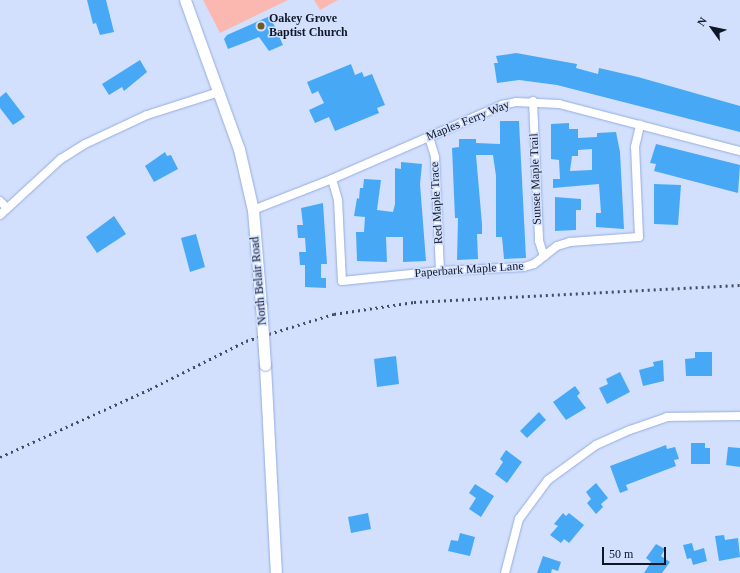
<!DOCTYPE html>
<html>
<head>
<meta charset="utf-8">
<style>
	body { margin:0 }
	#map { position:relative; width:740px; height:573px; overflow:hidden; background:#d2e0fe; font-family:Georgia,serif }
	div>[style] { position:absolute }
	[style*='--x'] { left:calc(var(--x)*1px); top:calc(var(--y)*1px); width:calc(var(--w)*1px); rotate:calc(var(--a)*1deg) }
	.green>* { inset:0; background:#fbb8b0 }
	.building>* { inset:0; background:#47a9f6 }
	.roads { filter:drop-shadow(0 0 1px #97acdc) drop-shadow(0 0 1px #97acdc) }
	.street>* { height:8px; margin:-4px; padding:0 4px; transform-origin:4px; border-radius:4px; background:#fff }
	.secondary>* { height:11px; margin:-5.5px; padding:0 5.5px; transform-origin:5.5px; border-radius:5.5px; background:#fff }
	.rail>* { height:2.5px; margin-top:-1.25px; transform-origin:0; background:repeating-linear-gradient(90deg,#444d62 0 2px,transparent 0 6px) }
	.bridges { filter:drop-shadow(0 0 1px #97acdc) drop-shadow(0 0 1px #97acdc) }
	.secondary-bridge>* { height:11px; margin:-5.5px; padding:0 5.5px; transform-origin:5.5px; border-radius:5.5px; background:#fff }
	.dots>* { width:11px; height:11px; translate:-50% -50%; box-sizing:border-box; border:2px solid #d2e0fe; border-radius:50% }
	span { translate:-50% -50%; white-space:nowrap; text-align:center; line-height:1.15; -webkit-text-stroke:3px #d2e0fe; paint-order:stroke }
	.poi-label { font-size:12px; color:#0f1627; font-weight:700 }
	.left { translate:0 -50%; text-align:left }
	.street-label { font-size:12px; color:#0f1627 }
	.north { position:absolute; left:692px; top:8px; width:40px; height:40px; -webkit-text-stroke:3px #d2e0fe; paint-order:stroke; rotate:303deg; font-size:11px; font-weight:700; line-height:16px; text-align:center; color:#0f1627 }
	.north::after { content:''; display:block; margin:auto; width:14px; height:18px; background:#0f1627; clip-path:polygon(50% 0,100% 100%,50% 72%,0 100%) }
	.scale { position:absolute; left:602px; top:547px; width:64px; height:18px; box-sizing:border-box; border:2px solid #0f1627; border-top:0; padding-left:5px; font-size:12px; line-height:14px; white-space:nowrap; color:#0f1627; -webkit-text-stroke:3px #d2e0fe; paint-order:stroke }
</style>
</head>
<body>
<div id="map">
	<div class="green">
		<i style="clip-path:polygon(203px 0,288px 0,220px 33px)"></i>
		<i style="clip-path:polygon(314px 0,338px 0,320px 10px)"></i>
	</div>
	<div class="building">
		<i style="clip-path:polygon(87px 0,106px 0,114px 32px,100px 35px,96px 23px,93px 24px)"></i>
		<i style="clip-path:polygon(270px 16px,283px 45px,269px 51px,259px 37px,228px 49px,224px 39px,227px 35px)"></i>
		<i style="clip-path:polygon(516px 53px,577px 64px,576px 68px,598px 74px,599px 68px,638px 77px,740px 106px,740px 132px,557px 85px,519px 80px,497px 83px,494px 63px,498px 63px,496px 56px)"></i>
		<i style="clip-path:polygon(140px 60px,147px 72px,124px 91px,122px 87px,109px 95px,102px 84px)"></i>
		<i style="clip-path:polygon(351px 64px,355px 75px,362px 72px,364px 77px,372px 74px,385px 105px,377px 108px,379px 113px,335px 131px,329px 117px,315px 123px,309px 110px,324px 103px,318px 91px,312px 94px,307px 82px)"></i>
		<i style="clip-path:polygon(6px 92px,25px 117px,13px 125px,0 108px,0 97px)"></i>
		<i style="clip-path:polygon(500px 121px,519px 121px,526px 258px,504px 259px,502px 237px,496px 237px,496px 176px,493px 155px,476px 155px,482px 224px,482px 234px,477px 234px,478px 259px,457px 260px,458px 218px,455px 218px,452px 148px,459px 147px,459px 139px,476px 139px,476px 143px,500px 144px)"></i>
		<i style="clip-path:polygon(evenodd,569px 123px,569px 129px,578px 129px,578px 138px,597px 137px,597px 133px,616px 132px,620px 152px,624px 229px,596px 227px,596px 213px,601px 213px,599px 184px,553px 188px,553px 179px,560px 179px,559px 160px,551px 159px,551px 124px,569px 123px,592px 149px,592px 170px,570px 171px,572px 156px,578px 156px,578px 150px,592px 149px)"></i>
		<i style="clip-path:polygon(656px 144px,740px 165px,738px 193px,654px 171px,656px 164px,650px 163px)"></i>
		<i style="clip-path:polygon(165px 152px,167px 156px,171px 155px,178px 169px,154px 182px,145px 166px)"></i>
		<i style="clip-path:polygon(401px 162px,422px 164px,420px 184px,426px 261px,403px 262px,403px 237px,386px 237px,387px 262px,357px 261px,356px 232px,364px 232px,365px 217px,354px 216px,357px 198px,359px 199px,360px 188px,363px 188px,364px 179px,381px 180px,377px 210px,393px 212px,395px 204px,395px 168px,401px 169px)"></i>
		<i style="clip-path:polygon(654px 184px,681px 185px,678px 225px,654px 224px)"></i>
		<i style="clip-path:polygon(555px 197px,581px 199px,581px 210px,576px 210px,576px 230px,555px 231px)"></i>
		<i style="clip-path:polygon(323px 203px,327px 264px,321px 264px,321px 278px,326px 278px,326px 288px,305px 287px,305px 265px,300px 265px,299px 252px,306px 252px,305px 238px,298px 238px,297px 225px,303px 225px,301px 208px)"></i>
		<i style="clip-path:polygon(114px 216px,126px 234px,97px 253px,86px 237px)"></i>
		<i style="clip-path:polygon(196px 234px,205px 267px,190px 272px,181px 238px)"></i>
		<i style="clip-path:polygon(695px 352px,712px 352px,712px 376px,686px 376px,685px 359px,695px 358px)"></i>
		<i style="clip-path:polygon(396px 356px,399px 384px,377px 387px,374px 359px)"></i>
		<i style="clip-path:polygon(663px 360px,664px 381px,643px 386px,639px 370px,654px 366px,653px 362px)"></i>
		<i style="clip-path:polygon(620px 372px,630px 392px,607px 404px,599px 388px,608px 384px,606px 379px)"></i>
		<i style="clip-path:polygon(575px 386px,580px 393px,577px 396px,586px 408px,566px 420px,553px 402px)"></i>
		<i style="clip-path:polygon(539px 412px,546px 420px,527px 438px,520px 431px)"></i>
		<i style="clip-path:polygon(691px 443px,705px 443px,705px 448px,710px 448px,710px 464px,691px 464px)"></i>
		<i style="clip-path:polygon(666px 445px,667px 449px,675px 447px,679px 459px,674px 460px,676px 466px,626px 485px,628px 490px,620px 493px,610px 466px)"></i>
		<i style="clip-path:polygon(728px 447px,740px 448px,740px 467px,726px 465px)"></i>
		<i style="clip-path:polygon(506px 450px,522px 462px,507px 483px,495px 474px,503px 462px,500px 459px)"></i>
		<i style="clip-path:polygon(596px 483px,608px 498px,601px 504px,603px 507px,596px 514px,587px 503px,591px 499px,586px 492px)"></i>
		<i style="clip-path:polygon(475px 484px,494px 496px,481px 517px,469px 509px,476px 498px,469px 493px)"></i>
		<i style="clip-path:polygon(368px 513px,371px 529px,351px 533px,348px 517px)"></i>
		<i style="clip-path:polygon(563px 513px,566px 516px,569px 513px,584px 525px,569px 543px,564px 539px,561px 543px,550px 535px,558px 526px,554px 524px)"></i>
		<i style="clip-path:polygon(460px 533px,475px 537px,470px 556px,448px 551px,451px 540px,458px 541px)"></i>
		<i style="clip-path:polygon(724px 535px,725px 540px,738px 538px,740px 557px,719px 561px,715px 536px)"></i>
		<i style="clip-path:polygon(692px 543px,694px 551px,704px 548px,707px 561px,693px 565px,691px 558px,687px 559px,683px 545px)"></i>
		<i style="clip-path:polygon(656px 544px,665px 549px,661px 556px,670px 562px,662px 573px,644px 573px,651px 562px,646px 558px)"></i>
		<i style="clip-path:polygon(543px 556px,561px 562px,558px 571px,552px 569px,551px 573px,537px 573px)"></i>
	</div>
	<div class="roads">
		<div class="street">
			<i style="--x:533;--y:101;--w:140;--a:87.5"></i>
			<i style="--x:539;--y:241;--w:16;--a:72"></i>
			<i style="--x:429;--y:137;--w:21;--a:73"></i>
			<i style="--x:435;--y:157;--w:114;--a:87.5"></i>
			<i style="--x:332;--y:179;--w:22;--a:74"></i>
			<i style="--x:338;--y:200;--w:81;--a:87.2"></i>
			<i style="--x:342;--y:281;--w:99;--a:-5.8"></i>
			<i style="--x:440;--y:271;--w:84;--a:-2.7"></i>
			<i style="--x:524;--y:267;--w:10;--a:-17"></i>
			<i style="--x:534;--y:264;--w:29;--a:-38"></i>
			<i style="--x:557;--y:246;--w:14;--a:-17"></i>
			<i style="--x:570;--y:242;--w:69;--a:-4.1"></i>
			<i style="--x:639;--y:237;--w:90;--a:-92.5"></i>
			<i style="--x:635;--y:147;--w:23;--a:-77"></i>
			<i style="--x:0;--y:201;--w:10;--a:45"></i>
			<i style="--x:253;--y:210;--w:85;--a:-21.4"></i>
			<i style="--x:332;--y:179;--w:185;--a:-23.5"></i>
			<i style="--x:502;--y:105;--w:14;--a:-12"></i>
			<i style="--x:516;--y:102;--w:43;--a:2.7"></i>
			<i style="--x:559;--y:104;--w:187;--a:14.6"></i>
			<i style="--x:0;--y:215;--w:83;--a:-42.6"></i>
			<i style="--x:61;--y:159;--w:28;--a:-32"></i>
			<i style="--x:85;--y:144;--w:68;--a:-25.1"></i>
			<i style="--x:147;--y:115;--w:76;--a:-17.7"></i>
			<i style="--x:505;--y:573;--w:56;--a:-75.5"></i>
			<i style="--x:519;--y:519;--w:49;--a:-53.4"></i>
			<i style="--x:548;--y:480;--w:59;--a:-36.1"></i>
			<i style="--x:596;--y:445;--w:37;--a:-24"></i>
			<i style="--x:630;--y:430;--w:39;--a:-19"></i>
			<i style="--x:667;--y:417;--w:73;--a:-0.8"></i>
		</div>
		<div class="secondary">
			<i style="--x:185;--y:0;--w:158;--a:70.1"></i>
			<i style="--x:239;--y:149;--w:63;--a:77.1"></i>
			<i style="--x:253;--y:210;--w:95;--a:85.2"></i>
			<i style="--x:265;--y:365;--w:208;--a:87"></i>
		</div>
	</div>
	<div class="rail">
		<i style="--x:0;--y:457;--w:165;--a:-24.4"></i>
		<i style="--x:150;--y:389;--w:107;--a:-26.6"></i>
		<i style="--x:246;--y:341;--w:92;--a:-17.1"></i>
		<i style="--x:334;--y:314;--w:81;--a:-8.5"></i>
		<i style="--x:414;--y:302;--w:326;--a:-3"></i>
	</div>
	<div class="bridges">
		<div class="secondary-bridge">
			<i style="--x:261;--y:305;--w:60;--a:86.2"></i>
		</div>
	</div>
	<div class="dots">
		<i style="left:261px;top:26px;background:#6f5a29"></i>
	</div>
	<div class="poi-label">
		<span class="left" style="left:269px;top:26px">Oakey Grove<br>Baptist Church</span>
	</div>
	<div class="street-label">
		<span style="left:468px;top:121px;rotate:-22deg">Maples Ferry Way</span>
		<span style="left:536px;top:179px;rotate:-92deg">Sunset Maple Trail</span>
		<span style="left:437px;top:203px;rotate:-93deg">Red Maple Trace</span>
		<span style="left:469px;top:270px;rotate:-4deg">Paperbark Maple Lane</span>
		<span style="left:259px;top:281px;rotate:-95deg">North Belair Road</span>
	</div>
	<div class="north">N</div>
	<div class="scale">50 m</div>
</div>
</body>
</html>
